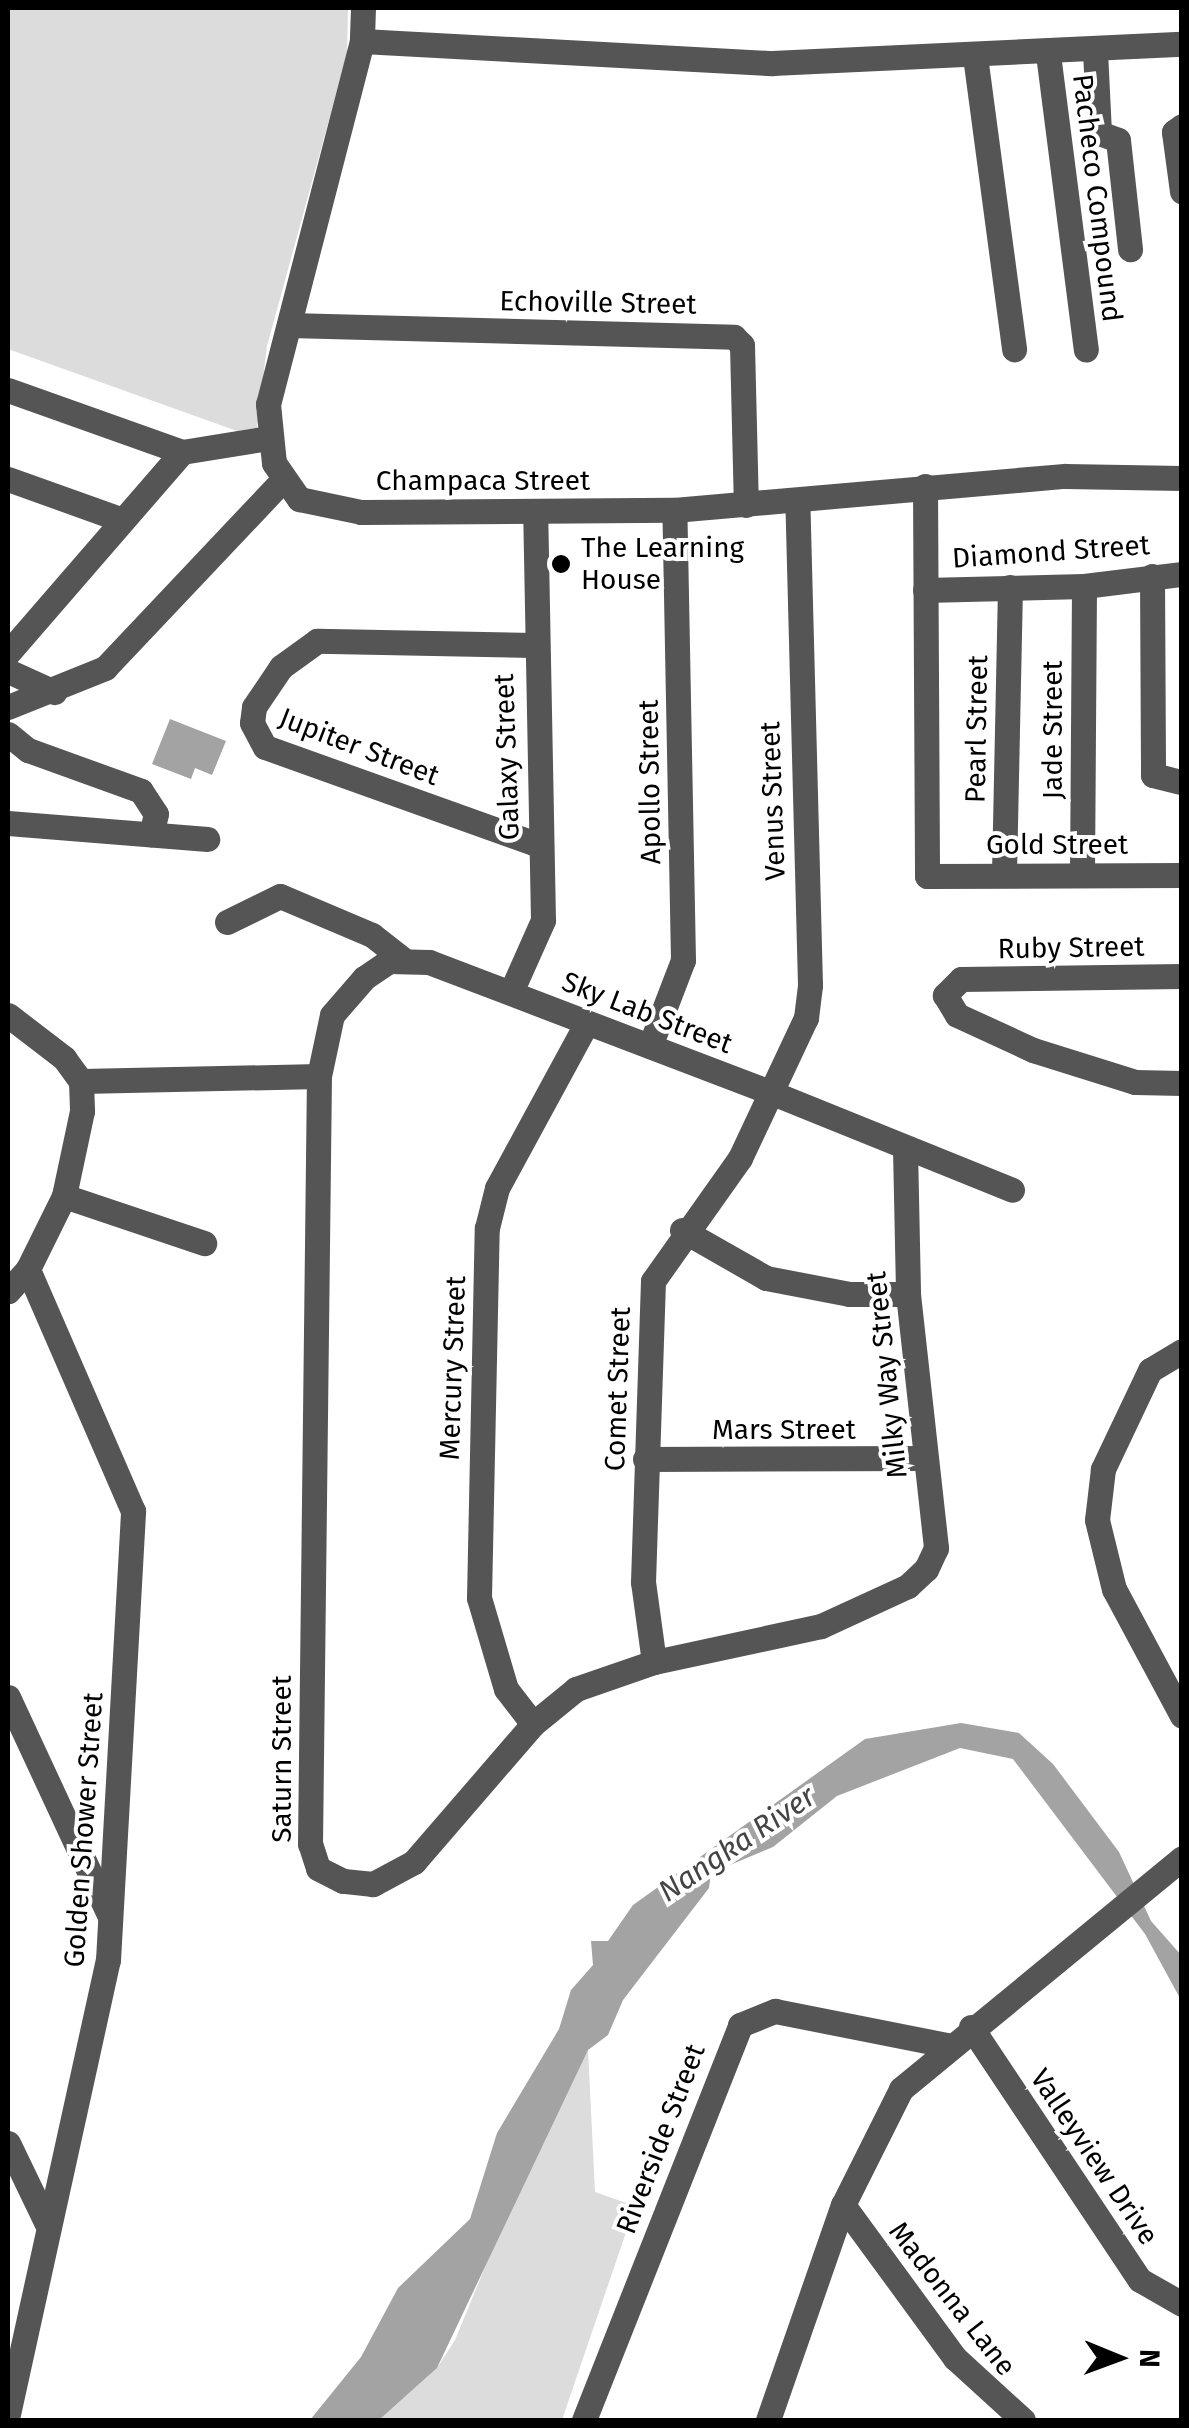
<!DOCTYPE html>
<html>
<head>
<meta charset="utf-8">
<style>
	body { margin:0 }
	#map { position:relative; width:1189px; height:2428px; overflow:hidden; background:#fff; font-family:"Fira Sans",sans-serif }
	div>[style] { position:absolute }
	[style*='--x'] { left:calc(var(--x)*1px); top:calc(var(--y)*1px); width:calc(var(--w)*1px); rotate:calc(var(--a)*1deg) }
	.green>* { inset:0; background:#dcdcdc }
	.water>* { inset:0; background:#a3a3a3 }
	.minor>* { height:25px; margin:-12.5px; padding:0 12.5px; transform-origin:12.5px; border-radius:12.5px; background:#555 }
	.dots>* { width:28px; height:28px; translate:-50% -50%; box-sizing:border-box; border:5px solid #fff; border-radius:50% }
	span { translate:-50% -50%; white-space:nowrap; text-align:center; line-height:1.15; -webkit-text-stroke:8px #fff; paint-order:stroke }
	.street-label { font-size:28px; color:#000 }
	.poi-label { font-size:28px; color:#000 }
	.left { translate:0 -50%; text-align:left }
	.water-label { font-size:30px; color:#444; font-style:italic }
	.frame { position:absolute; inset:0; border:10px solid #000; pointer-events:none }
	.north { position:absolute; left:1069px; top:2308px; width:100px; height:100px; -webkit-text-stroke:8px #fff; paint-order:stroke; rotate:91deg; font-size:28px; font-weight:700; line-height:40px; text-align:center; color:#000 }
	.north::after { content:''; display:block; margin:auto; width:35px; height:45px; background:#000; clip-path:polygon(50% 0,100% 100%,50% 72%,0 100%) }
</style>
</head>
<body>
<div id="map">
	<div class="green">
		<i style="clip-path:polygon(8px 8px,348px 8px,347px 54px,267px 346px,257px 428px,237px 431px,8px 349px)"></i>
		<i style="clip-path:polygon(588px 2049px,595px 2192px,635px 2206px,562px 2420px,379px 2420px,437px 2368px,455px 2340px,526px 2168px)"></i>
	</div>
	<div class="water">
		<i style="clip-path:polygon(170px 719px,226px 741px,212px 775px,195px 768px,191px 779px,152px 764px)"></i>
		<i style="clip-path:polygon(961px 1723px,1019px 1733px,1053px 1764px,1119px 1852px,1151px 1921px,1181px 1955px,1181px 2000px,1145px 1934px,1013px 1759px,960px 1748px,837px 1796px,773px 1847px,711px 1873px,709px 1888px,623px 2000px,608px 2035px,588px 2050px,437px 2368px,379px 2420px,310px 2420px,361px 2357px,398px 2288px,470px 2219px,497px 2133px,559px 2029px,571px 1990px,593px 1965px,591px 1941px,608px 1941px,633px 1905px,865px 1739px)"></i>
	</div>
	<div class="minor">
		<i style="--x:363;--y:8;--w:33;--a:92"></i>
		<i style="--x:362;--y:41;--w:375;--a:104.5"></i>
		<i style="--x:268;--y:404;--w:59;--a:84.2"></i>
		<i style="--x:274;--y:463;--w:44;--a:55.2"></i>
		<i style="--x:299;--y:499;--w:63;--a:11.8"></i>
		<i style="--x:361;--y:512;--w:313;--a:-0.4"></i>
		<i style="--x:674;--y:510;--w:392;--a:-5"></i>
		<i style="--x:1065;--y:476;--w:117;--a:1"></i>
		<i style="--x:362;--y:41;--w:411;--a:3.1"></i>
		<i style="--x:772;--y:63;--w:410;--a:-2.7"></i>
		<i style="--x:1095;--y:51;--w:82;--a:87.2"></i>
		<i style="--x:1099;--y:133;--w:20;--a:20"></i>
		<i style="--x:1118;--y:140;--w:110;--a:83.7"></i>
		<i style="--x:1048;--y:54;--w:298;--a:82.7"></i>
		<i style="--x:975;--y:56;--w:296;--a:82.4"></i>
		<i style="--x:1182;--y:126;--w:10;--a:143"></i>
		<i style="--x:1174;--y:132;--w:60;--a:82.3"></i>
		<i style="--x:289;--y:325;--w:445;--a:1.5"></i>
		<i style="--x:734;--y:337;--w:11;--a:45"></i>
		<i style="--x:742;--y:345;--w:160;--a:88.6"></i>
		<i style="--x:8;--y:390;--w:185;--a:19.6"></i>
		<i style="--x:182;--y:452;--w:87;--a:-9.2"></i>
		<i style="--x:8;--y:479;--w:119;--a:19.7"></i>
		<i style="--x:925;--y:486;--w:390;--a:89.7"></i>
		<i style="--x:927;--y:876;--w:255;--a:-0.2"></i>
		<i style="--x:1152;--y:576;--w:199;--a:89.7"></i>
		<i style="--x:1153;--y:775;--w:30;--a:14"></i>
		<i style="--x:925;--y:590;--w:159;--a:-1.4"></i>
		<i style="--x:1084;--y:586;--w:99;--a:-7"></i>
		<i style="--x:534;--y:645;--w:217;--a:-178.9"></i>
		<i style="--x:317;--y:641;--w:44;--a:144.2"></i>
		<i style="--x:281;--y:667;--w:48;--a:124"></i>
		<i style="--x:254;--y:707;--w:16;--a:97"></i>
		<i style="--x:252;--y:723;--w:27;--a:62"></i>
		<i style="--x:265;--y:747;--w:291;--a:19.7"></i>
		<i style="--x:8;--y:653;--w:266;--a:-49.1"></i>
		<i style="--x:8;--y:671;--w:51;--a:24.5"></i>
		<i style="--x:8;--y:707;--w:105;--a:-21.9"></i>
		<i style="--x:105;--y:668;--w:256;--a:-46.6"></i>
		<i style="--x:8;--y:734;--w:26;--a:39"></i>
		<i style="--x:28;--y:750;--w:120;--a:19.9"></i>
		<i style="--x:141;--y:791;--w:27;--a:57"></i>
		<i style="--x:156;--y:814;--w:21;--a:104"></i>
		<i style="--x:8;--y:823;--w:200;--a:4.6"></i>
		<i style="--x:1004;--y:873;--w:286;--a:-88.8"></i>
		<i style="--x:1082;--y:874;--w:288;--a:-89.6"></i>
		<i style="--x:227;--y:922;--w:59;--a:-26.1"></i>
		<i style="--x:280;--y:896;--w:100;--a:23"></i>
		<i style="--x:372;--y:935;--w:37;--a:38"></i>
		<i style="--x:1182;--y:976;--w:221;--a:179.2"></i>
		<i style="--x:961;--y:979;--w:23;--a:135"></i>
		<i style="--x:945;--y:995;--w:23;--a:59"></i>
		<i style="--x:957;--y:1015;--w:84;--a:24.7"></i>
		<i style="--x:1033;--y:1050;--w:107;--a:17.4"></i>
		<i style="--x:1135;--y:1082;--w:47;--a:1.2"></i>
		<i style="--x:511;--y:992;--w:79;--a:-66"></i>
		<i style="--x:543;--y:920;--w:407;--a:-91.1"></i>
		<i style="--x:8;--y:1015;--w:71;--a:37.5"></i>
		<i style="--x:64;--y:1058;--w:29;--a:54"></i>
		<i style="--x:81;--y:1081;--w:30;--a:88"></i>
		<i style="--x:82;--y:1111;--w:87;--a:102"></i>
		<i style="--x:64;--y:1196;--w:81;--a:116.3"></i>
		<i style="--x:28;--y:1269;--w:30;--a:132"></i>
		<i style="--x:650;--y:1046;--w:92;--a:-69"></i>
		<i style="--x:683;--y:960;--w:450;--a:-91.1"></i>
		<i style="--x:81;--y:1081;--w:238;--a:-1.2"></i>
		<i style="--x:905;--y:1148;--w:146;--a:88.8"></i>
		<i style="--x:908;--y:1294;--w:256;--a:83.7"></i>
		<i style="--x:936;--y:1548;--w:23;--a:115"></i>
		<i style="--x:926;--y:1569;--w:25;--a:137"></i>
		<i style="--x:908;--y:1586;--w:96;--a:155.3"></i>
		<i style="--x:821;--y:1626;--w:171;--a:167.8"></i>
		<i style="--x:654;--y:1662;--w:83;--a:160.9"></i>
		<i style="--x:576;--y:1689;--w:55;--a:140.9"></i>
		<i style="--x:533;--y:1724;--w:182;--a:130.8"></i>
		<i style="--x:414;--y:1862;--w:47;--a:151.8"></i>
		<i style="--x:373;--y:1884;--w:30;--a:-174"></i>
		<i style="--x:343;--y:1881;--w:28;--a:-153"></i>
		<i style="--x:318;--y:1868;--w:25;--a:-108"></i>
		<i style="--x:310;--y:1844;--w:768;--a:-89.33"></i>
		<i style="--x:319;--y:1076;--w:62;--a:-78"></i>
		<i style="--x:332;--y:1015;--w:49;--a:-49.1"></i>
		<i style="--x:364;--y:978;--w:30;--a:-34"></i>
		<i style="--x:389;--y:961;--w:40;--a:1.4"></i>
		<i style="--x:429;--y:962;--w:365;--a:20.9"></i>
		<i style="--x:770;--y:1092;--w:261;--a:22"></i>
		<i style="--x:64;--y:1196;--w:148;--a:18.6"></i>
		<i style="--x:682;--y:1230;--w:97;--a:29.7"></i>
		<i style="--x:766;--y:1278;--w:85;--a:10.9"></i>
		<i style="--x:849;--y:1294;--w:59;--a:0"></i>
		<i style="--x:1182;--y:1351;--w:37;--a:149"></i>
		<i style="--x:1150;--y:1370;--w:110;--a:115.4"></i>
		<i style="--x:1103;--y:1469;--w:51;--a:96.7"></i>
		<i style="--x:1097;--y:1520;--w:71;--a:76.2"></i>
		<i style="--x:1114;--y:1589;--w:144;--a:61.8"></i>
		<i style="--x:645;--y:1459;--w:279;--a:-0.2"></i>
		<i style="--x:654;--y:1662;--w:81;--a:-97.8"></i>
		<i style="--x:643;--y:1582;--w:301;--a:-88.1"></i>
		<i style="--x:653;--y:1281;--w:151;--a:-54.7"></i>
		<i style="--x:740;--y:1158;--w:155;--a:-64.8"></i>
		<i style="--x:806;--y:1018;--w:33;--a:-83"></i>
		<i style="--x:810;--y:985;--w:485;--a:-91.5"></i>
		<i style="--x:8;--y:1697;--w:240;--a:65.1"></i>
		<i style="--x:533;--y:1724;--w:44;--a:-127.6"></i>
		<i style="--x:506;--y:1689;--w:95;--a:-106.5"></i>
		<i style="--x:479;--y:1598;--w:370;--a:-88.8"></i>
		<i style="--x:487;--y:1228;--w:41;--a:-76"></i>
		<i style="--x:497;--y:1188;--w:187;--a:-61.5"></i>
		<i style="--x:971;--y:2027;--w:304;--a:56.3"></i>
		<i style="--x:1140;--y:2280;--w:48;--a:29.7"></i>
		<i style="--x:8;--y:2143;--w:88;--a:64.3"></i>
		<i style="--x:843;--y:2205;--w:190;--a:53.8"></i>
		<i style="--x:955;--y:2358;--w:92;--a:42.4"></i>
		<i style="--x:8;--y:2414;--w:465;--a:-77.6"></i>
		<i style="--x:108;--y:1960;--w:450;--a:-86.8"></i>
		<i style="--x:133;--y:1511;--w:264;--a:-113.5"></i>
		<i style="--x:584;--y:2420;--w:425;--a:-68.4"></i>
		<i style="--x:740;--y:2025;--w:38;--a:-22"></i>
		<i style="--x:775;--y:2011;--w:175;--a:11.2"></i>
		<i style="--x:768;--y:2420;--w:228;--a:-70.8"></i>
		<i style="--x:843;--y:2205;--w:130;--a:-63.4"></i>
		<i style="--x:901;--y:2089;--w:364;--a:-39.4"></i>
	</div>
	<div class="dots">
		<i style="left:561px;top:564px;background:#000"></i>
	</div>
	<div class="street-label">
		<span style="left:1097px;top:198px;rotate:83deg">Pacheco Compound</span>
		<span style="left:598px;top:303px;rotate:1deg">Echoville Street</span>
		<span style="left:483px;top:481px">Champaca Street</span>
		<span style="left:1051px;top:552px;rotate:-4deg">Diamond Street</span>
		<span style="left:977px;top:729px;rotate:-89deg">Pearl Street</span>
		<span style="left:1053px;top:730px;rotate:-90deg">Jade Street</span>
		<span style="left:359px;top:747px;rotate:21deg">Jupiter Street</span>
		<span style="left:507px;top:757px;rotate:-92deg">Galaxy Street</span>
		<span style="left:650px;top:782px;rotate:-91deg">Apollo Street</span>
		<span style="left:773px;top:801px;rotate:-92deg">Venus Street</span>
		<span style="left:1057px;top:845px">Gold Street</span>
		<span style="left:1071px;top:948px;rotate:-1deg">Ruby Street</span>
		<span style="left:647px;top:1013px;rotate:21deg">Sky Lab Street</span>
		<span style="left:453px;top:1368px;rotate:-88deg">Mercury Street</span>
		<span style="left:887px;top:1375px;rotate:-96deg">Milky Way Street</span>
		<span style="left:618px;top:1389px;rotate:-88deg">Comet Street</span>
		<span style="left:784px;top:1430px">Mars Street</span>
		<span style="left:282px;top:1759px;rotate:-90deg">Saturn Street</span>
		<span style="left:84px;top:1830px;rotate:-86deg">Golden Shower Street</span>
		<span style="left:661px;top:2139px;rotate:-69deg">Riverside Street</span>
		<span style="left:1094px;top:2157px;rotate:56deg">Valleyview Drive</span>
		<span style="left:952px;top:2299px;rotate:52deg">Madonna Lane</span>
	</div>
	<div class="poi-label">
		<span class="left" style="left:581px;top:564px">The Learning<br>House</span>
	</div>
	<div class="water-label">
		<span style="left:737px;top:1844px;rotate:-34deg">Nangka River</span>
	</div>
	<div class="frame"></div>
	<div class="north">N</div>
</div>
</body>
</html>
